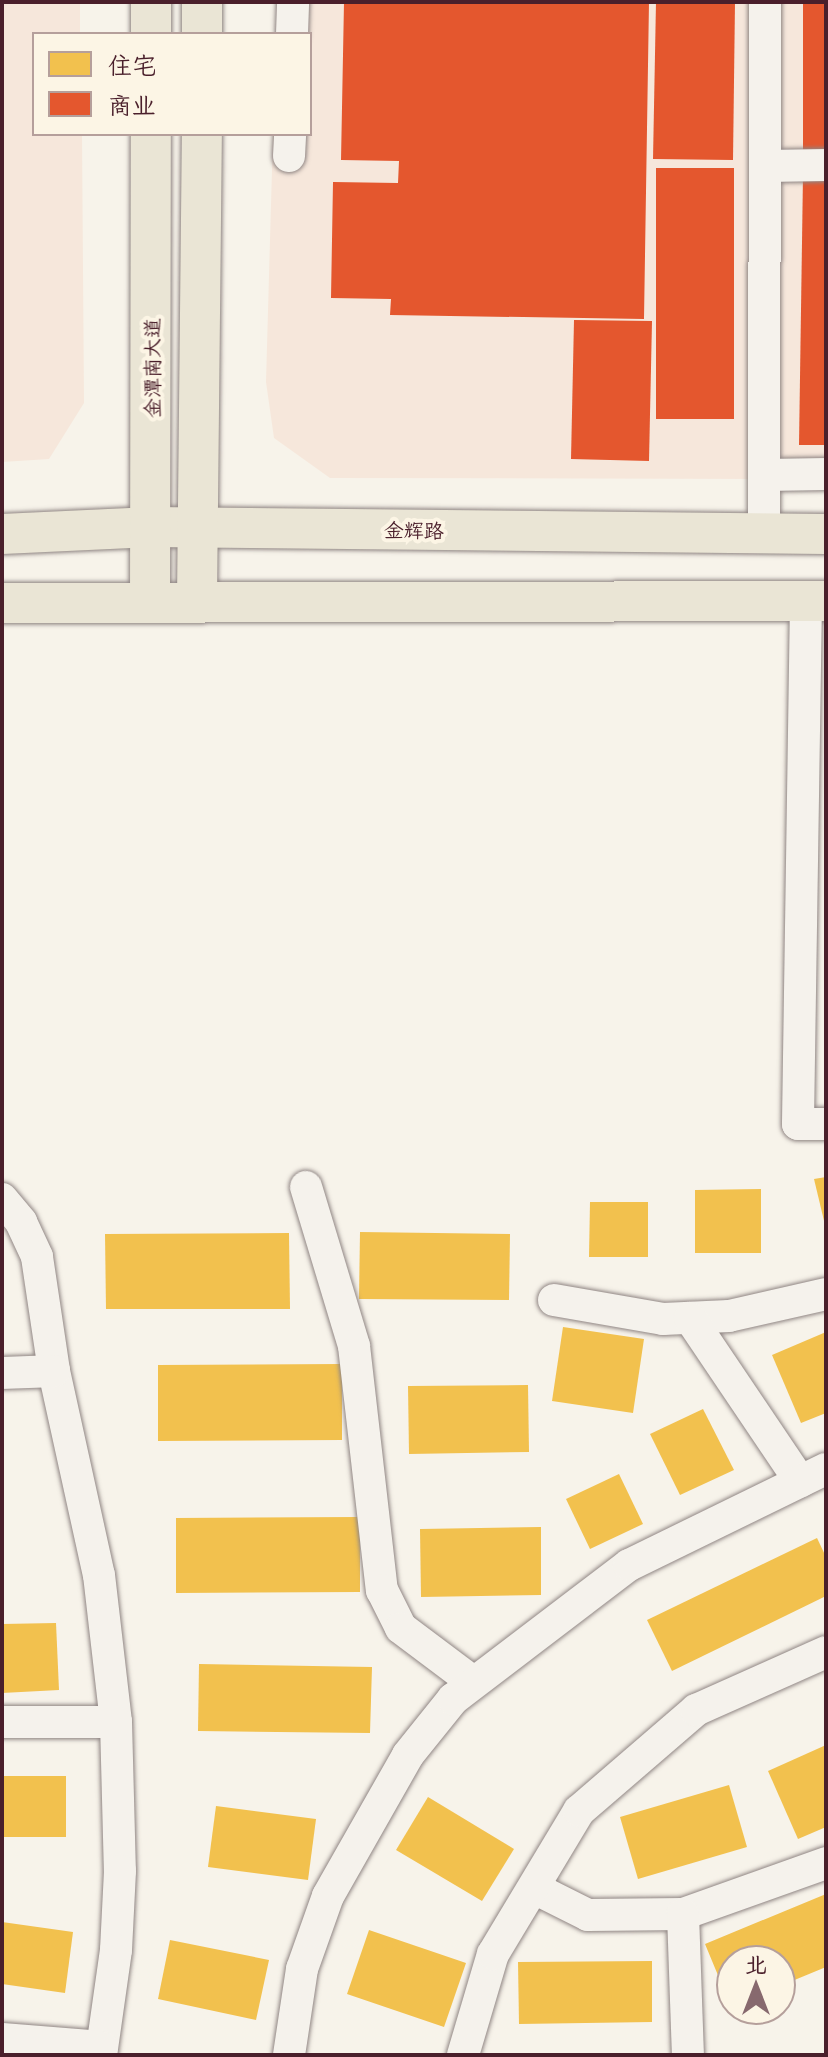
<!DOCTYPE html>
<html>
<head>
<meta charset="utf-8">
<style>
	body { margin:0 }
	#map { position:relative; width:828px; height:2057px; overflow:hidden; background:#f7f3ea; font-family:"Playpen Sans","LXGW WenKai TC",sans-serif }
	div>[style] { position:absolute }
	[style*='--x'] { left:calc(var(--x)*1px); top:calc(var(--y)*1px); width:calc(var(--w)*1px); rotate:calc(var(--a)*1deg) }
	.built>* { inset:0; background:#f6e7db }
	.homes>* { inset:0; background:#f2c14e }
	.shops>* { inset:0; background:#e4572e }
	.roads { filter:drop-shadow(0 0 2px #908684) drop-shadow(0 0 2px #908684) }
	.minor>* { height:32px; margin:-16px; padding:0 16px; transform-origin:16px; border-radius:16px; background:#f5f2ec }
	.major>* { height:40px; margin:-20px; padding:0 20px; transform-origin:20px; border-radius:20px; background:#eae5d5 }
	span { translate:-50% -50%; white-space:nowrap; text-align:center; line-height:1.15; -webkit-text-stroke:8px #fcf5e5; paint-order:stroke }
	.street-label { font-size:20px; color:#4a1f2b }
	.frame { position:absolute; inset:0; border:4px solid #4a1f2b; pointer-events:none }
	.legend { position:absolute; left:32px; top:32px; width:280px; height:104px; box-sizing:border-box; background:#fcf5e5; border:2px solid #b59f9b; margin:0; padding:10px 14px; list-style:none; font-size:24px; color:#4a1f2b }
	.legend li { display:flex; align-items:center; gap:16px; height:40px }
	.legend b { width:40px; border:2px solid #b59f9b }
	.north { position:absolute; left:716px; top:1945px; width:80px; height:80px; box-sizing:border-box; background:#fcf5e5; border:2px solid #b59f9b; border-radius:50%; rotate:0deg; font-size:22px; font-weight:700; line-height:32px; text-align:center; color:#4a1f2b }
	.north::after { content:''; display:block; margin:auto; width:28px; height:36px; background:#87696e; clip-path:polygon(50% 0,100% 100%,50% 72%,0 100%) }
</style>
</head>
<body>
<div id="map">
	<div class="built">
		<i style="clip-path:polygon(2px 2px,80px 2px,80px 34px,34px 34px,34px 134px,82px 134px,84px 403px,49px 459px,2px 462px)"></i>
		<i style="clip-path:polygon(277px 2px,826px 2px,826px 479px,330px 478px,274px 438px,266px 382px,273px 134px,310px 134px,310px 34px,276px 34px)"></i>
	</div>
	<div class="homes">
		<i style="clip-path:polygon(826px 1177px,826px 1225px,825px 1225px,814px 1179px)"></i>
		<i style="clip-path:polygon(761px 1189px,761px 1253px,695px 1253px,695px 1190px)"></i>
		<i style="clip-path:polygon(590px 1202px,648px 1202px,648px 1257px,589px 1257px)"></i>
		<i style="clip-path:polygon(360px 1232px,510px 1234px,509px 1300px,359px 1299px)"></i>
		<i style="clip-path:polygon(289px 1233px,290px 1309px,106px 1309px,105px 1234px)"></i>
		<i style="clip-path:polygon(563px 1327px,644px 1339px,633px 1413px,552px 1401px)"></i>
		<i style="clip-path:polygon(826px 1332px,826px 1413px,801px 1423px,772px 1355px)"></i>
		<i style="clip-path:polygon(342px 1364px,342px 1440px,158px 1441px,158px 1365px)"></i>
		<i style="clip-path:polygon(528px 1385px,529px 1452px,409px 1454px,408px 1386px)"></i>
		<i style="clip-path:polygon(703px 1409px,734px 1470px,680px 1495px,650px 1434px)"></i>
		<i style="clip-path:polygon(619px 1474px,643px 1524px,590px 1549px,566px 1499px)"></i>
		<i style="clip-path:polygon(360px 1517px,360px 1592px,176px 1593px,176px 1518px)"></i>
		<i style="clip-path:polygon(541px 1527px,541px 1595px,421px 1597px,420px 1529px)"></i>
		<i style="clip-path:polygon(817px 1538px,826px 1557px,826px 1596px,672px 1671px,647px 1620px)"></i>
		<i style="clip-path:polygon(56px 1623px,59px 1690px,2px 1693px,2px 1624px)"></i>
		<i style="clip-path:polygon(199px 1664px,372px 1667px,370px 1733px,198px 1731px)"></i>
		<i style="clip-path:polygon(826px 1745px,826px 1827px,798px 1839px,768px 1771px)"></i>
		<i style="clip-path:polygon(2px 1776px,66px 1776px,66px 1837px,2px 1837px)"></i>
		<i style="clip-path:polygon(729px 1785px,747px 1847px,638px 1879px,620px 1817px)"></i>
		<i style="clip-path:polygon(428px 1797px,514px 1849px,482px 1901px,396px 1850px)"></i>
		<i style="clip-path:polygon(216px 1806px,316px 1819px,308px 1880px,208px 1867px)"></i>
		<i style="clip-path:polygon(826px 1894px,826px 1967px,780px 1986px,780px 1961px,732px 1961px,732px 2009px,705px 1944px)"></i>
		<i style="clip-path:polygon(2px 1922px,73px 1932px,65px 1993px,2px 1984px)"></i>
		<i style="clip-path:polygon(369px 1930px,466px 1963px,444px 2027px,347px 1994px)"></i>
		<i style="clip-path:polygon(170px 1940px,269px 1960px,256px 2020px,158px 1999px)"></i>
		<i style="clip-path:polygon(652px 1961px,652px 2022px,519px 2024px,518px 1962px)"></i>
	</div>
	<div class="shops">
		<i style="clip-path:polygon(344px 2px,649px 2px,644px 319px,390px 315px,391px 299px,331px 298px,333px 182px,398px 183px,399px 161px,341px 160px)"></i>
		<i style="clip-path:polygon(656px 2px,735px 2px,733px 160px,653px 159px)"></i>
		<i style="clip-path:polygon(803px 2px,826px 2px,826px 153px,803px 153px)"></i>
		<i style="clip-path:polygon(656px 168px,734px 168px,734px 419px,656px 419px)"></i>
		<i style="clip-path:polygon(803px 175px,826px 175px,826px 445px,799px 445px)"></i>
		<i style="clip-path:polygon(574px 320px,652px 321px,649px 461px,571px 459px)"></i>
	</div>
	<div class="roads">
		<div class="minor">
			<i style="--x:292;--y:34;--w:32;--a:-88"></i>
			<i style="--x:289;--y:156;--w:22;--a:-87"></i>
			<i style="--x:766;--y:166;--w:60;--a:-1"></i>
			<i style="--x:765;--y:475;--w:61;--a:-0.9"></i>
			<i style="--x:764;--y:534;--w:532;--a:-89.89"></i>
			<i style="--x:806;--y:601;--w:523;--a:90.88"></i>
			<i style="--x:798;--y:1124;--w:28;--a:0"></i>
			<i style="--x:306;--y:1187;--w:166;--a:73.2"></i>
			<i style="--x:354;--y:1346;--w:246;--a:83.5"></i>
			<i style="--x:382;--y:1590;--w:42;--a:63.4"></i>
			<i style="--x:401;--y:1628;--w:90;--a:36.9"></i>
			<i style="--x:2;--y:1199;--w:30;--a:50"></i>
			<i style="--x:21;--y:1222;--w:38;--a:65"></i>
			<i style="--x:37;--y:1257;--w:115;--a:81.5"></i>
			<i style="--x:54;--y:1371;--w:209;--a:77.6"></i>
			<i style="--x:99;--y:1575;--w:148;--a:83.4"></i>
			<i style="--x:116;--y:1722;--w:149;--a:88.5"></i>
			<i style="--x:120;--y:1871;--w:79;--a:92.9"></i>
			<i style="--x:116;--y:1950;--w:106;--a:98.1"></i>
			<i style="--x:554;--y:1300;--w:111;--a:9.9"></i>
			<i style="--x:663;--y:1319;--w:66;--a:-2.6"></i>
			<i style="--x:729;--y:1316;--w:99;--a:-12.8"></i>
			<i style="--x:690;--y:1318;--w:197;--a:56"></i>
			<i style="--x:2;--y:1373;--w:52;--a:-2.2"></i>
			<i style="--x:2;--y:1722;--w:114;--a:0"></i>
			<i style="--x:536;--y:1889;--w:58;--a:26.6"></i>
			<i style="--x:588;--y:1915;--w:95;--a:-0.6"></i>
			<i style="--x:683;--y:1914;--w:152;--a:-19.6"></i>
			<i style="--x:683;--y:1914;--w:141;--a:88"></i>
			<i style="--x:2;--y:2039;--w:100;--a:4.6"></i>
			<i style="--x:289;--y:2055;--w:87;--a:-81.4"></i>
			<i style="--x:302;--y:1969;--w:77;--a:-70.4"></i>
			<i style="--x:328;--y:1896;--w:162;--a:-60.4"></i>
			<i style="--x:408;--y:1755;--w:72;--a:-51.2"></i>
			<i style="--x:453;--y:1699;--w:221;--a:-37.3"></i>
			<i style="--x:629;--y:1565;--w:219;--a:-26"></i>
			<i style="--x:463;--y:2055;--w:105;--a:-73.5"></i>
			<i style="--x:493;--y:1954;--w:167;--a:-59"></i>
			<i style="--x:579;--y:1811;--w:155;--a:-40.8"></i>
			<i style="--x:696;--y:1710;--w:142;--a:-24"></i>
		</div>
		<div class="major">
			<i style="--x:151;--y:2;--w:32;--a:90"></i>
			<i style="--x:202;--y:34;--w:32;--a:-90"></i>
			<i style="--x:2;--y:534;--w:150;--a:-2.7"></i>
			<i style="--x:152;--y:527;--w:674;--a:0.6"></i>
			<i style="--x:197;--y:600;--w:466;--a:-89.4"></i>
			<i style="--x:150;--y:601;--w:467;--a:-89.9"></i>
			<i style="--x:2;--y:603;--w:824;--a:-0.14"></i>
		</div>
	</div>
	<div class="street-label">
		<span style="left:152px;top:368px;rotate:-90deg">金潭南大道</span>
		<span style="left:414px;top:530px;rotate:1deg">金辉路</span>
	</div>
	<div class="frame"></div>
	<ul class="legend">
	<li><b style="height:22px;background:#f2c14e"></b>住宅</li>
	<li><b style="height:22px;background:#e4572e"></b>商业</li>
	</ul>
	<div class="north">北</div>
</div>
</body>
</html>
